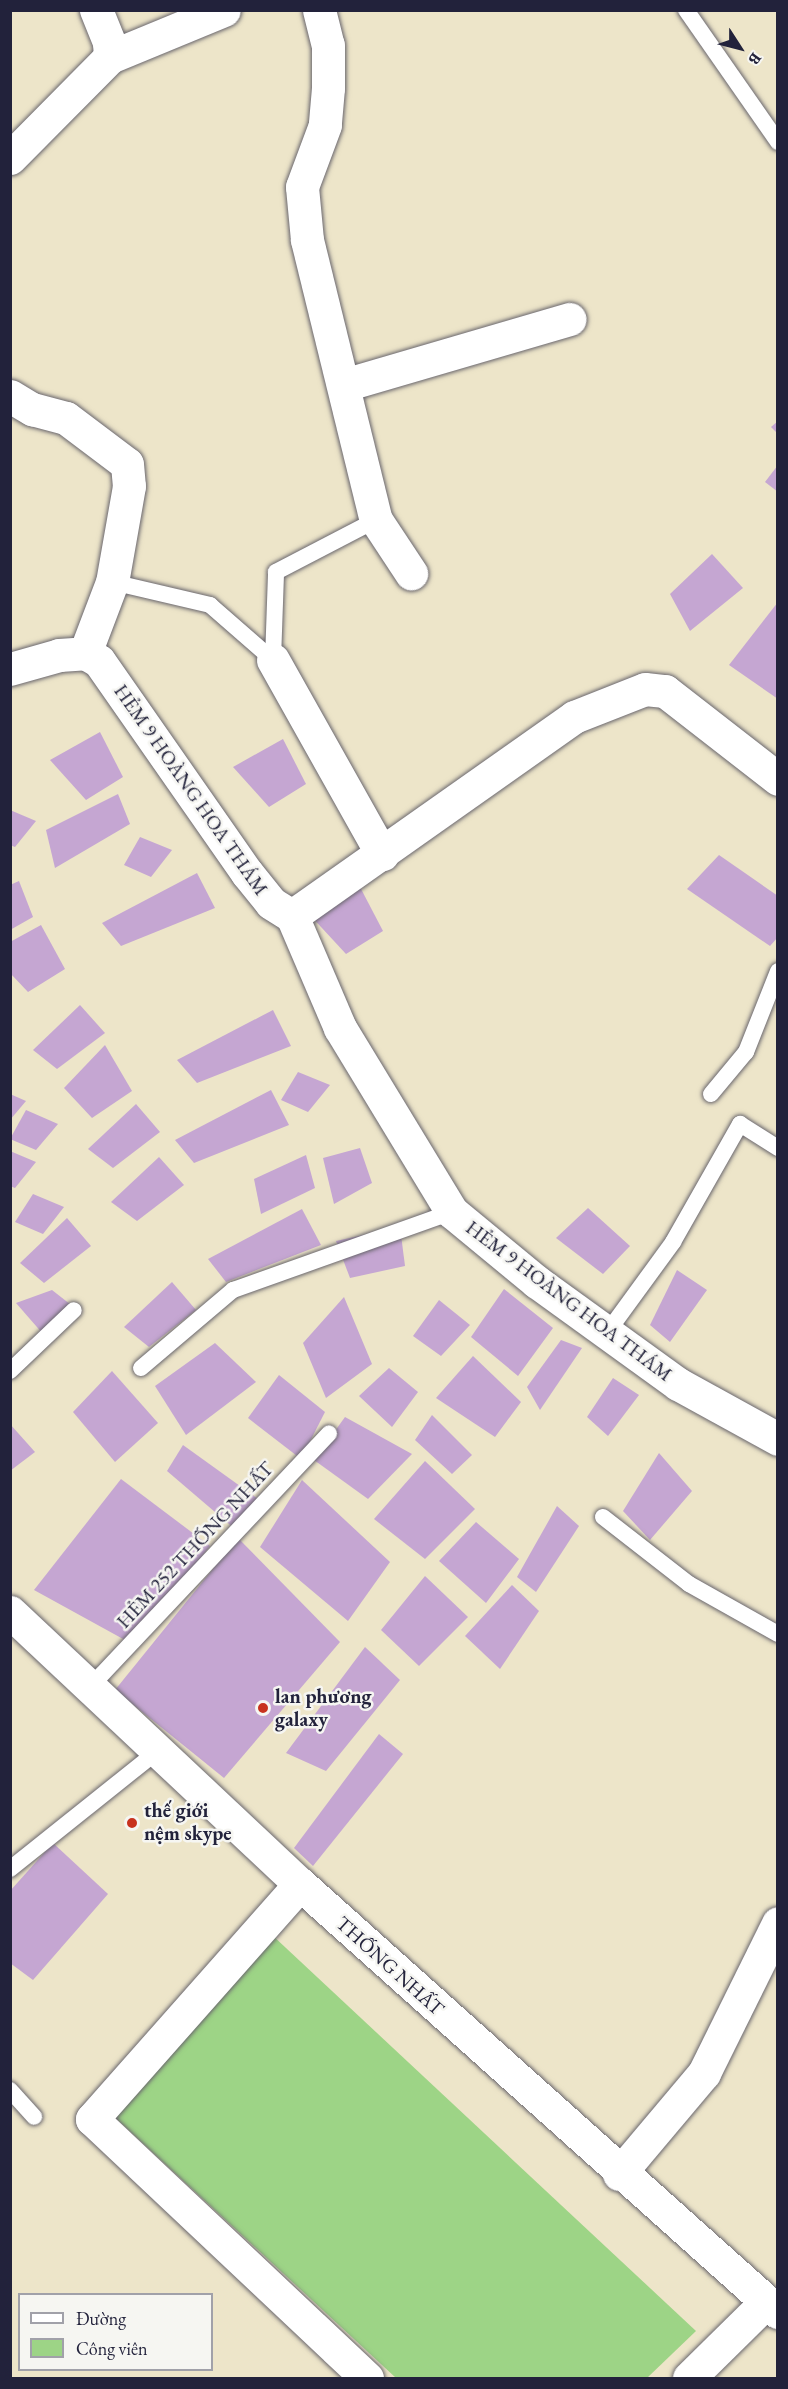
<!DOCTYPE html>
<html>
<head>
<meta charset="utf-8">
<style>
	body { margin:0 }
	#map { position:relative; width:788px; height:2389px; overflow:hidden; background:#ede5c9; font-family:"EB Garamond",serif }
	div>[style] { position:absolute }
	[style*='--x'] { left:calc(var(--x)*1px); top:calc(var(--y)*1px); width:calc(var(--w)*1px); rotate:calc(var(--a)*1deg) }
	.green>* { inset:0; background:#9dd486 }
	.building>* { inset:0; background:#c5a6d2 }
	.roads { filter:drop-shadow(0 0 2px #69666d) drop-shadow(0 0 2px #69666d) }
	.service>* { height:16px; margin:-8px; padding:0 8px; transform-origin:8px; border-radius:8px; background:#fff }
	.minor>* { height:33px; margin:-16.5px; padding:0 16.5px; transform-origin:16.5px; border-radius:16.5px; background:#fff }
	.primary>* { height:33px; margin:-16.5px; padding:0 16.5px; transform-origin:16.5px; border-radius:16.5px; background:#fff }
	.dots>* { width:16px; height:16px; translate:-50% -50%; box-sizing:border-box; border:3px solid #f6f6f2; border-radius:50% }
	span { translate:-50% -50%; white-space:nowrap; text-align:center; line-height:1.15; -webkit-text-stroke:5px #f6f6f2; paint-order:stroke }
	.street-label { font-size:20px; color:#22223b }
	.poi-label { font-size:20px; color:#22223b; font-weight:700 }
	.left { translate:0 -50%; text-align:left }
	.frame { position:absolute; inset:0; border:12px solid #22223b; pointer-events:none }
	.legend { position:absolute; left:18px; top:2293px; width:195px; height:78px; box-sizing:border-box; background:#f6f6f2; border:2px solid #a1a1a9; margin:0; padding:8px 10px; list-style:none; font-size:18px; color:#22223b }
	.legend li { display:flex; align-items:center; gap:12px; height:30px }
	.legend b { width:30px; border:2px solid #a1a1a9 }
	.north { position:absolute; left:710px; top:18px; width:60px; height:60px; -webkit-text-stroke:4px #f6f6f2; paint-order:stroke; rotate:126deg; font-size:16px; font-weight:700; line-height:24px; text-align:center; color:#22223b }
	.north::after { content:''; display:block; margin:auto; width:21px; height:27px; background:#22223b; clip-path:polygon(50% 0,100% 100%,50% 72%,0 100%) }
</style>
</head>
<body>
<div id="map">
	<div class="green">
		<i style="clip-path:polygon(271px 1934px,696px 2331px,647px 2378px,396px 2378px,108px 2111px)"></i>
	</div>
	<div class="building">
		<i style="clip-path:polygon(778px 421px,778px 434px,771px 427px)"></i>
		<i style="clip-path:polygon(778px 465px,778px 492px,765px 482px)"></i>
		<i style="clip-path:polygon(712px 554px,743px 588px,690px 631px,670px 594px)"></i>
		<i style="clip-path:polygon(778px 602px,778px 699px,729px 665px)"></i>
		<i style="clip-path:polygon(100px 732px,123px 777px,86px 800px,50px 760px)"></i>
		<i style="clip-path:polygon(283px 739px,306px 784px,269px 807px,233px 767px)"></i>
		<i style="clip-path:polygon(118px 794px,130px 824px,55px 868px,46px 830px)"></i>
		<i style="clip-path:polygon(10px 810px,36px 821px,15px 847px,10px 845px)"></i>
		<i style="clip-path:polygon(140px 837px,172px 850px,151px 877px,124px 865px)"></i>
		<i style="clip-path:polygon(719px 855px,778px 896px,778px 937px,770px 946px,687px 889px)"></i>
		<i style="clip-path:polygon(197px 873px,215px 908px,121px 946px,102px 923px)"></i>
		<i style="clip-path:polygon(19px 881px,33px 917px,10px 930px,10px 885px)"></i>
		<i style="clip-path:polygon(360px 887px,383px 931px,346px 954px,309px 914px)"></i>
		<i style="clip-path:polygon(41px 925px,65px 969px,28px 992px,10px 973px,10px 942px)"></i>
		<i style="clip-path:polygon(80px 1005px,105px 1033px,57px 1069px,33px 1050px)"></i>
		<i style="clip-path:polygon(273px 1010px,291px 1046px,197px 1083px,177px 1060px)"></i>
		<i style="clip-path:polygon(105px 1045px,132px 1091px,92px 1118px,64px 1088px)"></i>
		<i style="clip-path:polygon(298px 1072px,330px 1085px,308px 1112px,281px 1100px)"></i>
		<i style="clip-path:polygon(271px 1090px,289px 1125px,194px 1163px,175px 1140px)"></i>
		<i style="clip-path:polygon(10px 1094px,26px 1101px,10px 1120px)"></i>
		<i style="clip-path:polygon(136px 1104px,160px 1132px,113px 1168px,88px 1149px)"></i>
		<i style="clip-path:polygon(26px 1110px,58px 1124px,36px 1150px,10px 1139px)"></i>
		<i style="clip-path:polygon(360px 1148px,372px 1183px,334px 1204px,323px 1158px)"></i>
		<i style="clip-path:polygon(10px 1151px,36px 1162px,15px 1188px,10px 1186px)"></i>
		<i style="clip-path:polygon(306px 1155px,315px 1188px,261px 1214px,254px 1179px)"></i>
		<i style="clip-path:polygon(159px 1157px,184px 1185px,137px 1221px,111px 1202px)"></i>
		<i style="clip-path:polygon(33px 1194px,64px 1207px,43px 1234px,15px 1222px)"></i>
		<i style="clip-path:polygon(588px 1208px,630px 1246px,603px 1274px,556px 1238px)"></i>
		<i style="clip-path:polygon(302px 1209px,321px 1245px,226px 1282px,208px 1259px)"></i>
		<i style="clip-path:polygon(67px 1218px,91px 1246px,44px 1283px,20px 1263px)"></i>
		<i style="clip-path:polygon(400px 1227px,405px 1266px,350px 1278px,336px 1241px)"></i>
		<i style="clip-path:polygon(677px 1270px,707px 1290px,670px 1342px,650px 1325px)"></i>
		<i style="clip-path:polygon(172px 1282px,196px 1310px,149px 1347px,124px 1327px)"></i>
		<i style="clip-path:polygon(504px 1289px,553px 1328px,518px 1376px,471px 1337px)"></i>
		<i style="clip-path:polygon(52px 1290px,75px 1308px,50px 1342px,16px 1303px)"></i>
		<i style="clip-path:polygon(344px 1297px,372px 1364px,326px 1398px,303px 1343px)"></i>
		<i style="clip-path:polygon(439px 1300px,470px 1325px,441px 1356px,413px 1336px)"></i>
		<i style="clip-path:polygon(561px 1340px,582px 1348px,540px 1410px,527px 1387px)"></i>
		<i style="clip-path:polygon(215px 1343px,256px 1382px,186px 1435px,155px 1386px)"></i>
		<i style="clip-path:polygon(473px 1356px,521px 1402px,495px 1437px,436px 1398px)"></i>
		<i style="clip-path:polygon(389px 1368px,418px 1392px,392px 1427px,359px 1396px)"></i>
		<i style="clip-path:polygon(112px 1371px,158px 1423px,115px 1462px,73px 1412px)"></i>
		<i style="clip-path:polygon(279px 1375px,325px 1412px,301px 1459px,248px 1418px)"></i>
		<i style="clip-path:polygon(613px 1378px,639px 1395px,608px 1436px,587px 1417px)"></i>
		<i style="clip-path:polygon(432px 1415px,472px 1455px,452px 1474px,415px 1440px)"></i>
		<i style="clip-path:polygon(345px 1417px,412px 1454px,368px 1499px,314px 1460px)"></i>
		<i style="clip-path:polygon(10px 1424px,35px 1452px,10px 1471px)"></i>
		<i style="clip-path:polygon(183px 1445px,258px 1499px,236px 1530px,167px 1471px)"></i>
		<i style="clip-path:polygon(659px 1453px,692px 1491px,650px 1540px,623px 1511px)"></i>
		<i style="clip-path:polygon(425px 1461px,475px 1509px,425px 1559px,374px 1519px)"></i>
		<i style="clip-path:polygon(121px 1479px,210px 1546px,134px 1645px,34px 1590px)"></i>
		<i style="clip-path:polygon(302px 1480px,390px 1562px,348px 1621px,260px 1547px)"></i>
		<i style="clip-path:polygon(557px 1506px,579px 1526px,536px 1592px,517px 1577px)"></i>
		<i style="clip-path:polygon(476px 1522px,519px 1559px,486px 1603px,439px 1561px)"></i>
		<i style="clip-path:polygon(238px 1538px,340px 1642px,224px 1778px,115px 1690px)"></i>
		<i style="clip-path:polygon(425px 1576px,468px 1617px,419px 1666px,381px 1630px)"></i>
		<i style="clip-path:polygon(512px 1585px,539px 1611px,500px 1669px,465px 1636px)"></i>
		<i style="clip-path:polygon(365px 1647px,400px 1680px,326px 1771px,286px 1753px)"></i>
		<i style="clip-path:polygon(379px 1734px,403px 1754px,313px 1866px,294px 1848px)"></i>
		<i style="clip-path:polygon(53px 1843px,108px 1894px,33px 1980px,10px 1963px,10px 1891px)"></i>
	</div>
	<div class="roads">
		<div class="service">
			<i style="--x:686;--y:10;--w:161;--a:55.1"></i>
			<i style="--x:112;--y:582;--w:101;--a:13.2"></i>
			<i style="--x:210;--y:605;--w:84;--a:41.1"></i>
			<i style="--x:273;--y:660;--w:88;--a:-88"></i>
			<i style="--x:276;--y:572;--w:113;--a:-27.5"></i>
			<i style="--x:711;--y:1094;--w:55;--a:-50.2"></i>
			<i style="--x:746;--y:1052;--w:87;--a:-68.4"></i>
			<i style="--x:606;--y:1334;--w:114;--a:-53.9"></i>
			<i style="--x:673;--y:1242;--w:136;--a:-60.4"></i>
			<i style="--x:740;--y:1124;--w:45;--a:32.3"></i>
			<i style="--x:141;--y:1368;--w:121;--a:-40.3"></i>
			<i style="--x:233;--y:1290;--w:232;--a:-19.6"></i>
			<i style="--x:10;--y:1371;--w:88;--a:-43.6"></i>
			<i style="--x:603;--y:1517;--w:109;--a:37.9"></i>
			<i style="--x:689;--y:1584;--w:102;--a:29.3"></i>
			<i style="--x:91;--y:1686;--w:347;--a:-46.7"></i>
			<i style="--x:10;--y:1869;--w:191;--a:-38.6"></i>
			<i style="--x:10;--y:2090;--w:36;--a:48"></i>
		</div>
		<div class="minor">
			<i style="--x:319;--y:10;--w:36;--a:76"></i>
			<i style="--x:328;--y:45;--w:43;--a:90"></i>
			<i style="--x:328;--y:88;--w:37;--a:95"></i>
			<i style="--x:325;--y:125;--w:66;--a:110.4"></i>
			<i style="--x:302;--y:187;--w:53;--a:84.6"></i>
			<i style="--x:307;--y:240;--w:288;--a:76.2"></i>
			<i style="--x:376;--y:520;--w:64;--a:56.6"></i>
			<i style="--x:110;--y:57;--w:123;--a:-22.4"></i>
			<i style="--x:10;--y:158;--w:142;--a:-45.3"></i>
			<i style="--x:110;--y:57;--w:15;--a:-94"></i>
			<i style="--x:109;--y:42;--w:35;--a:-112"></i>
			<i style="--x:344;--y:385;--w:235;--a:-16.3"></i>
			<i style="--x:10;--y:396;--w:26;--a:31"></i>
			<i style="--x:32;--y:409;--w:35;--a:15"></i>
			<i style="--x:66;--y:418;--w:76;--a:37"></i>
			<i style="--x:127;--y:464;--w:22;--a:85"></i>
			<i style="--x:129;--y:486;--w:97;--a:100"></i>
			<i style="--x:112;--y:582;--w:76;--a:110.8"></i>
			<i style="--x:273;--y:660;--w:223;--a:60.7"></i>
			<i style="--x:10;--y:669;--w:51;--a:-15.9"></i>
			<i style="--x:59;--y:655;--w:26;--a:-4"></i>
			<i style="--x:85;--y:653;--w:16;--a:30"></i>
			<i style="--x:99;--y:661;--w:259;--a:55.1"></i>
			<i style="--x:247;--y:873;--w:38;--a:51"></i>
			<i style="--x:271;--y:903;--w:25;--a:32"></i>
			<i style="--x:292;--y:916;--w:122;--a:66.8"></i>
			<i style="--x:340;--y:1028;--w:215;--a:58.7"></i>
			<i style="--x:452;--y:1212;--w:110;--a:39.5"></i>
			<i style="--x:537;--y:1282;--w:174;--a:35.9"></i>
			<i style="--x:678;--y:1384;--w:114;--a:28.8"></i>
			<i style="--x:292;--y:916;--w:345;--a:-35.2"></i>
			<i style="--x:574;--y:717;--w:76;--a:-21.5"></i>
			<i style="--x:645;--y:689;--w:20;--a:6"></i>
			<i style="--x:665;--y:691;--w:143;--a:37.9"></i>
			<i style="--x:300;--y:1884;--w:314;--a:131.5"></i>
			<i style="--x:92;--y:2119;--w:378;--a:43.3"></i>
			<i style="--x:619;--y:2174;--w:132;--a:-49.9"></i>
			<i style="--x:704;--y:2073;--w:167;--a:-63.7"></i>
			<i style="--x:689;--y:2378;--w:107;--a:-44.6"></i>
		</div>
		<div class="primary">
			<i style="--x:10;--y:1612;--w:398;--a:43.2"></i>
			<i style="--x:300;--y:1884;--w:642;--a:41.84"></i>
		</div>
	</div>
	<div class="dots">
		<i style="left:263px;top:1708px;background:#c8321e"></i>
		<i style="left:132px;top:1823px;background:#c8321e"></i>
	</div>
	<div class="street-label">
		<span style="left:191px;top:790px;rotate:55deg">HẺM 9 HOÀNG HOA THÁM</span>
		<span style="left:569px;top:1301px;rotate:37deg">HẺM 9 HOÀNG HOA THÁM</span>
		<span style="left:195px;top:1545px;rotate:-47deg">HẺM 252 THỐNG NHẤT</span>
		<span style="left:390px;top:1966px;rotate:42deg">THỐNG NHẤT</span>
	</div>
	<div class="poi-label">
		<span class="left" style="left:275px;top:1708px">lan phương<br>galaxy</span>
		<span class="left" style="left:144px;top:1822px">thế giới<br>nệm skype</span>
	</div>
	<div class="frame"></div>
	<ul class="legend">
	<li><b style="height:8px;background:#fff"></b>Đường</li>
	<li><b style="height:16px;background:#9dd486"></b>Công viên</li>
	</ul>
	<div class="north">B</div>
</div>
</body>
</html>
